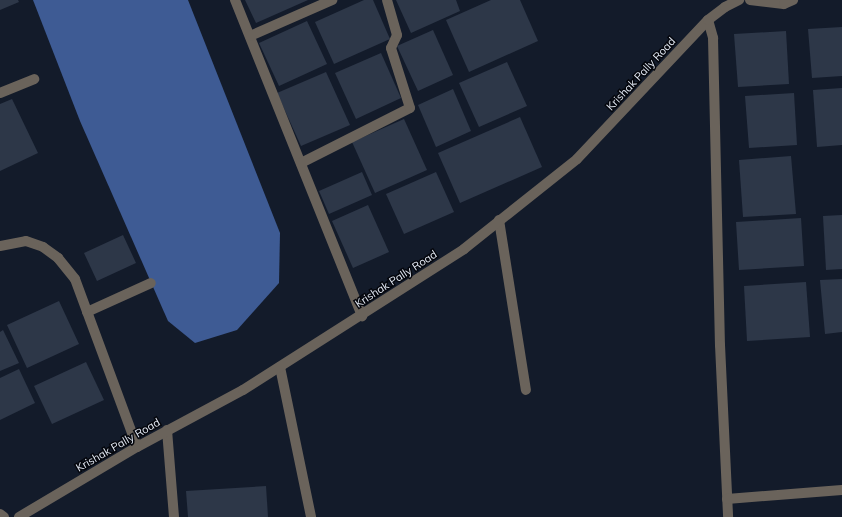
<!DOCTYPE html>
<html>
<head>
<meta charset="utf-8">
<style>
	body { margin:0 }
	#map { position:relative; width:842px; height:517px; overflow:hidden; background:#131b2a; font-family:Mulish,sans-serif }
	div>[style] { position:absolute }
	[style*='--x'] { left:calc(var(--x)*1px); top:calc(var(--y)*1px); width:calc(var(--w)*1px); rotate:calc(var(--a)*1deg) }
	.water>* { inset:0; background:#3e5b94 }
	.building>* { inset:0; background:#2d3748 }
	.lane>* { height:10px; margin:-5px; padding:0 5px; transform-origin:5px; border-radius:5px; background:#6a635b }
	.street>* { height:10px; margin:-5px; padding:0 5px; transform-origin:5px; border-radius:5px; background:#6a635b }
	span { translate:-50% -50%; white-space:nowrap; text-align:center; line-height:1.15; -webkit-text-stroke:3px #04060c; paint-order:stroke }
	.street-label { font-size:11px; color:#e6ecf7 }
</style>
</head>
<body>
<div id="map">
	<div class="water">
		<i style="clip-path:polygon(33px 0,188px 0,280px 233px,279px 283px,237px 330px,195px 343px,168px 321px,80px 121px)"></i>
	</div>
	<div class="building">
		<i style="clip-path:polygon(0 0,18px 0,19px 2px,0 10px)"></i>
		<i style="clip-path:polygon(245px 0,308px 0,256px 23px)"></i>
		<i style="clip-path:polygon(364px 0,373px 0,390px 39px,334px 64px,315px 22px)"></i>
		<i style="clip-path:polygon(396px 0,456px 0,460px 11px,411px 33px)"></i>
		<i style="clip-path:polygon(491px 0,520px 0,538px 41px,469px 72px,446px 20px)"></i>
		<i style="clip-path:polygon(307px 21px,327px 64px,279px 86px,259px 43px)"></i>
		<i style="clip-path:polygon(842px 27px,842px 76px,812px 78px,808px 29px)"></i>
		<i style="clip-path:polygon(433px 30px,453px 75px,418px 91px,397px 46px)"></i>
		<i style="clip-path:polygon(786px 31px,789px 84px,738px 87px,734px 34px)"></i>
		<i style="clip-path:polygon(381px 53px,401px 98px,356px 119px,335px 73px)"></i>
		<i style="clip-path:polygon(507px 62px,527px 106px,479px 127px,459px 83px)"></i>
		<i style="clip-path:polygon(326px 72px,350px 125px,301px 146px,277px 93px)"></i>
		<i style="clip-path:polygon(842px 88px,842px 145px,817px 147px,813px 90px)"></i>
		<i style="clip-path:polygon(453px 89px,471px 131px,436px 147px,418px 105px)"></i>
		<i style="clip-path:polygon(794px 93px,797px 145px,749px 148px,745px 96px)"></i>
		<i style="clip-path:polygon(12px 99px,38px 153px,0 171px,0 104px)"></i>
		<i style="clip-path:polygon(520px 117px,542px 167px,460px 203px,438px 153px)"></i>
		<i style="clip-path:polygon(404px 119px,427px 170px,375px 193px,352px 142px)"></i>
		<i style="clip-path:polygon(791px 156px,796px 214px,743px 217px,739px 160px)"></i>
		<i style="clip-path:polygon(362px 172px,372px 195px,329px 214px,319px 191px)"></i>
		<i style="clip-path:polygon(436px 172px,454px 212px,404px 234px,386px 194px)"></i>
		<i style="clip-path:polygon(368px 205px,389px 252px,353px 268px,332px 221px)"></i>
		<i style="clip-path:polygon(842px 215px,842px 269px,826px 270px,823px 216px)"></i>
		<i style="clip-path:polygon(801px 218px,804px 266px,739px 270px,736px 222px)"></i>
		<i style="clip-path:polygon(123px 235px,136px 263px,97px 281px,84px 253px)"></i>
		<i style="clip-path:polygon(842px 279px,842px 332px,825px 334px,820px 280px)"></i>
		<i style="clip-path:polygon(806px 282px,810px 337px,747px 341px,744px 286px)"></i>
		<i style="clip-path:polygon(59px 301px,79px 344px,27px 368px,7px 325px)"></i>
		<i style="clip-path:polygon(3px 330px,19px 363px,0 371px,0 332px)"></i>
		<i style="clip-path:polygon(86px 362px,104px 400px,52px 424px,34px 386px)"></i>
		<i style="clip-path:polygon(19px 369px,35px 403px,0 420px,0 378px)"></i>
		<i style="clip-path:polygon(266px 486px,268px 517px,188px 517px,186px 491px)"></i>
	</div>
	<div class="lane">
		<i style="--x:499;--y:220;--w:172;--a:81"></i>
		<i style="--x:87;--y:312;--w:70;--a:-24.4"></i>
		<i style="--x:280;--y:367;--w:153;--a:78.3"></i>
	</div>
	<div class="street">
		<i style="--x:235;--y:0;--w:341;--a:68.1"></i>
		<i style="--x:750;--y:0;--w:34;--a:7"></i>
		<i style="--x:784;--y:4;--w:10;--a:-24"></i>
		<i style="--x:708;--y:20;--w:19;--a:74"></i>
		<i style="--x:713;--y:38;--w:307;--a:88.7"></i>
		<i style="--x:720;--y:345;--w:172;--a:87.3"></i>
		<i style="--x:250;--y:36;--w:90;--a:-23.7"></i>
		<i style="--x:0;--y:93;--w:37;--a:-22"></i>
		<i style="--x:301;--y:163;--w:122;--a:-26.8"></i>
		<i style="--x:410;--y:108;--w:63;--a:-107.6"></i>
		<i style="--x:391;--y:48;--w:14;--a:-65"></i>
		<i style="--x:397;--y:35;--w:36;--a:-106"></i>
		<i style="--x:0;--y:246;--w:26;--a:-11"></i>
		<i style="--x:26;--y:241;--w:18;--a:19"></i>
		<i style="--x:43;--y:247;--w:19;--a:36"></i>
		<i style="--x:58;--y:258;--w:27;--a:51"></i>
		<i style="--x:75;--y:279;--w:179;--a:69.7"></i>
		<i style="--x:167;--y:430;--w:87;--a:85.4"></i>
		<i style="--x:727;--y:499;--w:115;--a:-4.5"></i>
		<i style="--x:0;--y:514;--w:5;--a:37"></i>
		<i style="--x:19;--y:517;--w:137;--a:-30.7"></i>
		<i style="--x:137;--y:447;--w:120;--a:-28.3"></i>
		<i style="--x:243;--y:390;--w:262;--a:-32.5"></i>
		<i style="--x:464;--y:249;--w:144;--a:-38.5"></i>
		<i style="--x:577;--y:159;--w:191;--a:-46.7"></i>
		<i style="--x:708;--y:20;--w:21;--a:-37"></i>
		<i style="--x:725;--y:7;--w:16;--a:-27"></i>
	</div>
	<div class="street-label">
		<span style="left:641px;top:74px;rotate:-47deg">Krishak Pally Road</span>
		<span style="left:396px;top:279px;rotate:-33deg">Krishak Pally Road</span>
		<span style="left:118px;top:445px;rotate:-30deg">Krishak Pally Road</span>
	</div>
</div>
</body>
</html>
